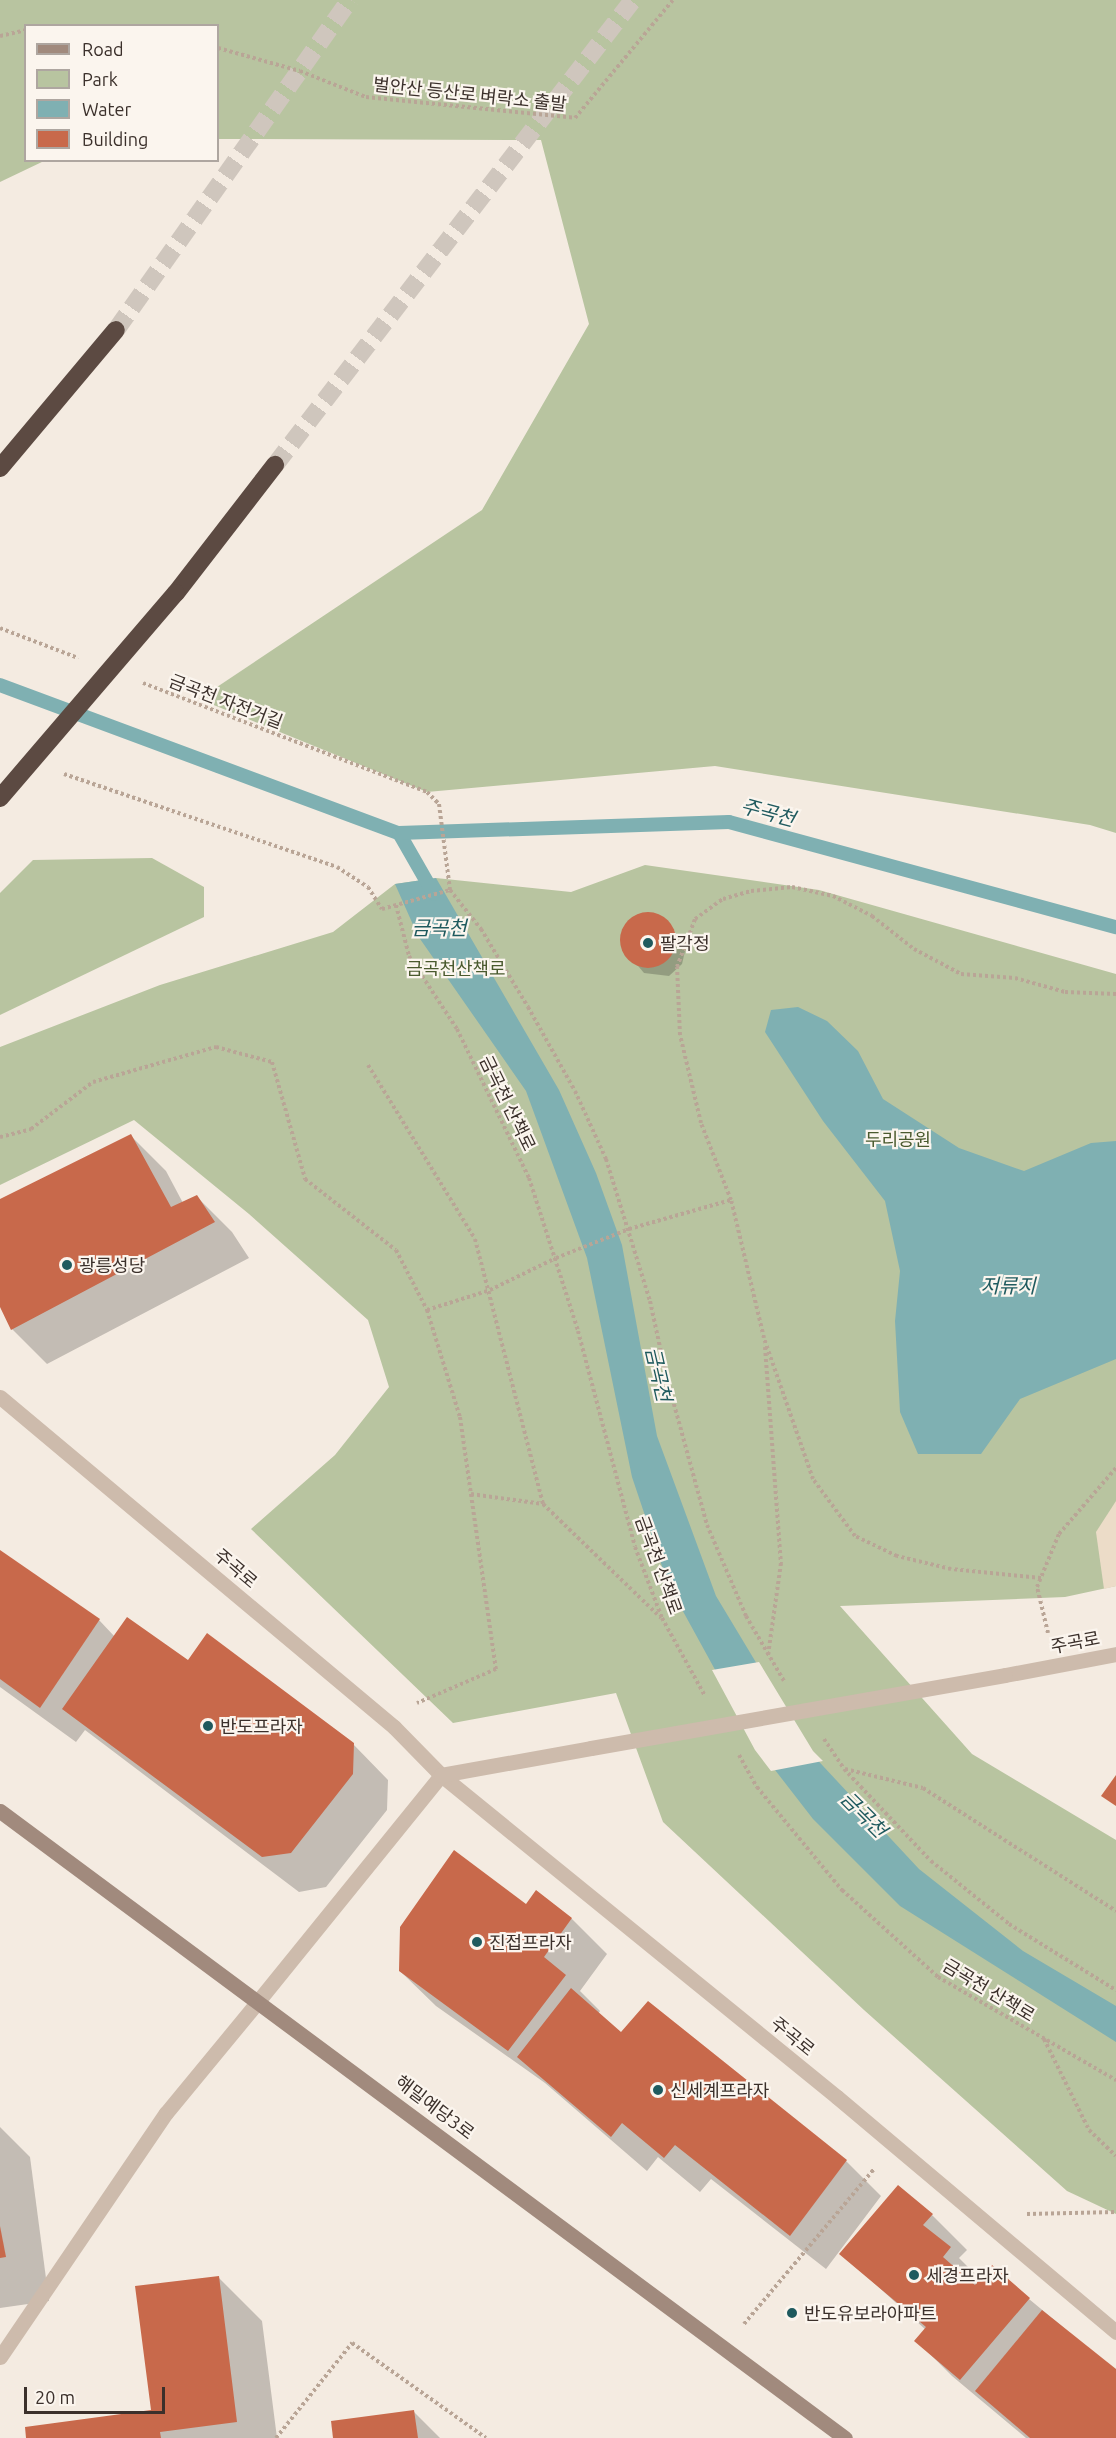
<!DOCTYPE html>
<html>
<head>
<meta charset="utf-8">
<style>
	body { margin:0 }
	#map { position:relative; width:1116px; height:2438px; overflow:hidden; background:#f4ebe1; font-family:Ubuntu,"Noto Sans KR",sans-serif }
	div>[style] { position:absolute }
	[style*='--x'] { left:calc(var(--x)*1px); top:calc(var(--y)*1px); width:calc(var(--w)*1px); rotate:calc(var(--a)*1deg) }
	.green>* { inset:0; background:#b8c4a0 }
	.plaza>* { inset:0; background:#ecdcc8 }
	.water>* { inset:0; background:#7fb0b2 }
	.pier>* { inset:0; background:#f4ebe1 }
	.shadow>* { inset:0; background:#0003 }
	.stream>* { height:14px; margin:-7px; padding:0 7px; transform-origin:7px; border-radius:7px; background:#7fb0b2 }
	.building>* { inset:0; background:#c8694b }
	.round { border-radius:50% }
	.highway-tunnel>* { height:18px; margin-top:-9px; transform-origin:0; background:repeating-linear-gradient(90deg,#cfc6bd 0 18px,transparent 0 27px) }
	.path>* { height:4px; margin-top:-2px; transform-origin:0; background:repeating-linear-gradient(90deg,#b9a596 0 3px,transparent 0 6px) }
	.lane>* { height:15px; margin:-7.5px; padding:0 7.5px; transform-origin:7.5px; border-radius:7.5px; background:#cdbbac }
	.street>* { height:15px; margin:-7.5px; padding:0 7.5px; transform-origin:7.5px; border-radius:7.5px; background:#cdbbac }
	.secondary>* { height:15px; margin:-7.5px; padding:0 7.5px; transform-origin:7.5px; border-radius:7.5px; background:#a18a7d }
	.highway>* { height:18px; margin:-9px; padding:0 9px; transform-origin:9px; border-radius:9px; background:#5c4a42 }
	.street-bridge>* { height:15px; margin:-7.5px; padding:0 7.5px; transform-origin:7.5px; border-radius:7.5px; background:#cdbbac }
	.highway-bridge>* { height:18px; margin:-9px; padding:0 9px; transform-origin:9px; border-radius:9px; background:#5c4a42 }
	.dots>* { width:16px; height:16px; translate:-50% -50%; box-sizing:border-box; border:3px solid #fbf5ee; border-radius:50% }
	span { translate:-50% -50%; white-space:nowrap; text-align:center; line-height:1.15; -webkit-text-stroke:4.5px #fbf5ee; paint-order:stroke }
	.street-label { font-size:18px; color:#3b302b }
	.poi-label { font-size:18px; color:#3b302b }
	.left { translate:0 -50%; text-align:left }
	.park-label { font-size:18px; color:#4a5a2e }
	.water-label { font-size:20px; color:#1f5a5e; font-style:italic }
	.legend { position:absolute; left:24px; top:24px; width:195px; height:138px; box-sizing:border-box; background:#fbf5ee; border:2px solid #aea6a0; margin:0; padding:8px 10px; list-style:none; font-size:18px; color:#3b302b }
	.legend li { display:flex; align-items:center; gap:12px; height:30px }
	.legend b { width:30px; border:2px solid #aea6a0 }
	.scale { position:absolute; left:24px; top:2387px; width:141px; height:27px; box-sizing:border-box; border:3px solid #3b302b; border-top:0; padding-left:8px; font-size:18px; line-height:21px; white-space:nowrap; color:#3b302b; -webkit-text-stroke:4px #fbf5ee; paint-order:stroke }
</style>
</head>
<body>
<div id="map">
	<div class="green">
		<i style="clip-path:polygon(0 0,1116px 0,1116px 833px,1090px 825px,715px 766px,427px 792px,199px 699px,482px 510px,589px 324px,541px 140px,218px 139px,218px 26px,26px 26px,26px 160px,44px 161px,0 182px)"></i>
		<i style="clip-path:polygon(152px 858px,204px 887px,204px 917px,0 1015px,0 893px,33px 860px)"></i>
		<i style="clip-path:polygon(645px 865px,819px 890px,1116px 974px,1116px 1586px,1065px 1597px,840px 1606px,972px 1754px,1116px 1840px,1116px 2214px,1067px 2191px,864px 2010px,663px 1822px,616px 1693px,453px 1723px,251px 1529px,335px 1455px,389px 1387px,368px 1320px,249px 1214px,134px 1120px,0 1185px,0 1047px,160px 985px,333px 932px,395px 884px,436px 878px,571px 892px)"></i>
	</div>
	<div class="plaza">
		<i style="clip-path:polygon(1116px 1501px,1116px 1586px,1104px 1589px,1096px 1532px)"></i>
	</div>
	<div class="water">
		<i style="clip-path:polygon(436px 878px,559px 1090px,596px 1173px,622px 1245px,657px 1436px,716px 1596px,810px 1752px,919px 1869px,1023px 1951px,1116px 2006px,1116px 2042px,900px 1906px,813px 1819px,758px 1748px,668px 1584px,632px 1477px,587px 1258px,526px 1091px,418px 936px,395px 884px)"></i>
		<i style="clip-path:polygon(798px 1007px,827px 1021px,858px 1051px,883px 1099px,959px 1148px,1024px 1171px,1091px 1143px,1116px 1141px,1116px 1359px,1020px 1399px,981px 1454px,918px 1454px,900px 1412px,895px 1321px,900px 1271px,885px 1201px,823px 1121px,765px 1032px,771px 1010px)"></i>
	</div>
	<div class="pier">
		<i style="clip-path:polygon(759px 1662px,813px 1751px,823px 1761px,771px 1771px,755px 1750px,712px 1670px)"></i>
	</div>
	<div class="shadow">
		<i style="clip-path:polygon(643px 914px,660px 916px,686px 947px,682px 964px,669px 976px,644px 973px,623px 948px,627px 924px)"></i>
		<i style="clip-path:polygon(131px 1136px,166px 1171px,183px 1203px,197px 1197px,232px 1232px,249px 1258px,47px 1364px,12px 1329px,0 1304px,0 1200px)"></i>
		<i style="clip-path:polygon(0 1552px,99px 1620px,115px 1637px,188px 1662px,353px 1744px,388px 1780px,387px 1810px,326px 1887px,299px 1892px,85px 1730px,76px 1742px,0 1687px)"></i>
		<i style="clip-path:polygon(536px 1892px,572px 1919px,607px 1954px,580px 1991px,600px 2011px,598px 2014px,621px 2034px,846px 2161px,881px 2196px,826px 2269px,711px 2179px,700px 2192px,658px 2157px,647px 2171px,545px 2083px,436px 2006px,400px 1971px,526px 1906px)"></i>
		<i style="clip-path:polygon(0 2127px,30px 2157px,49px 2301px,0 2308px)"></i>
		<i style="clip-path:polygon(932px 2215px,967px 2250px,959px 2258px,981px 2280px,1029px 2299px,1116px 2371px,1116px 2438px,1026px 2438px,952px 2376px,917px 2341px,926px 2330px,841px 2253px)"></i>
		<i style="clip-path:polygon(218px 2277px,262px 2321px,277px 2438px,28px 2438px,153px 2412px)"></i>
		<i style="clip-path:polygon(414px 2412px,440px 2438px,335px 2438px)"></i>
	</div>
	<div class="stream">
		<i style="--x:0;--y:685;--w:426;--a:20.4"></i>
		<i style="--x:399;--y:833;--w:70;--a:60.2"></i>
		<i style="--x:399;--y:833;--w:330;--a:-1.9"></i>
		<i style="--x:729;--y:822;--w:401;--a:15.2"></i>
	</div>
	<div class="building">
		<i class="round" style="left:620px;top:912px;width:56px;height:56px"></i>
		<i style="clip-path:polygon(131px 1134px,171px 1207px,197px 1195px,215px 1222px,11px 1330px,0 1307px,0 1199px)"></i>
		<i style="clip-path:polygon(0 1550px,100px 1619px,40px 1708px,0 1679px)"></i>
		<i style="clip-path:polygon(127px 1617px,188px 1660px,207px 1633px,354px 1743px,353px 1774px,291px 1853px,262px 1857px,62px 1709px)"></i>
		<i style="clip-path:polygon(1116px 1775px,1116px 1806px,1101px 1796px)"></i>
		<i style="clip-path:polygon(454px 1850px,526px 1904px,536px 1890px,572px 1918px,544px 1957px,566px 1975px,508px 2051px,399px 1971px,400px 1927px)"></i>
		<i style="clip-path:polygon(571px 1988px,621px 2032px,648px 2001px,847px 2160px,790px 2236px,675px 2145px,664px 2158px,622px 2123px,611px 2137px,517px 2057px)"></i>
		<i style="clip-path:polygon(898px 2185px,933px 2214px,923px 2225px,951px 2247px,943px 2257px,975px 2285px,992px 2265px,1030px 2298px,960px 2380px,914px 2341px,926px 2327px,839px 2254px)"></i>
		<i style="clip-path:polygon(0 2226px,6px 2257px,0 2258px)"></i>
		<i style="clip-path:polygon(219px 2276px,237px 2422px,160px 2432px,161px 2438px,26px 2438px,25px 2427px,151px 2410px,135px 2286px)"></i>
		<i style="clip-path:polygon(1042px 2310px,1116px 2369px,1116px 2438px,1030px 2438px,975px 2391px)"></i>
		<i style="clip-path:polygon(414px 2410px,418px 2438px,333px 2438px,331px 2421px)"></i>
	</div>
	<div class="highway-tunnel">
		<i style="--x:116;--y:330;--w:405;--a:-54.7"></i>
		<i style="--x:275;--y:465;--w:587;--a:-52.41"></i>
	</div>
	<div class="path">
		<i style="--x:46;--y:26;--w:34;--a:0"></i>
		<i style="--x:0;--y:36;--w:27;--a:-13"></i>
		<i style="--x:218;--y:48;--w:85;--a:15.7"></i>
		<i style="--x:300;--y:71;--w:71;--a:21.5"></i>
		<i style="--x:366;--y:97;--w:210;--a:5.7"></i>
		<i style="--x:575;--y:118;--w:153;--a:-50.3"></i>
		<i style="--x:0;--y:628;--w:84;--a:21"></i>
		<i style="--x:143;--y:683;--w:304;--a:21"></i>
		<i style="--x:427;--y:792;--w:17;--a:45"></i>
		<i style="--x:439;--y:804;--w:87;--a:82.7"></i>
		<i style="--x:64;--y:774;--w:288;--a:18.8"></i>
		<i style="--x:337;--y:867;--w:37;--a:33"></i>
		<i style="--x:368;--y:887;--w:26;--a:58"></i>
		<i style="--x:382;--y:909;--w:71;--a:-15.6"></i>
		<i style="--x:450;--y:890;--w:50;--a:51.5"></i>
		<i style="--x:481;--y:929;--w:91;--a:58.9"></i>
		<i style="--x:528;--y:1007;--w:96;--a:60.8"></i>
		<i style="--x:575;--y:1091;--w:75;--a:65.5"></i>
		<i style="--x:606;--y:1159;--w:149;--a:72.8"></i>
		<i style="--x:650;--y:1301;--w:76;--a:77.8"></i>
		<i style="--x:666;--y:1375;--w:156;--a:74.7"></i>
		<i style="--x:707;--y:1525;--w:99;--a:66.8"></i>
		<i style="--x:746;--y:1616;--w:75;--a:59.7"></i>
		<i style="--x:396;--y:905;--w:53;--a:75.7"></i>
		<i style="--x:409;--y:956;--w:87;--a:56.7"></i>
		<i style="--x:457;--y:1029;--w:165;--a:64.2"></i>
		<i style="--x:529;--y:1178;--w:161;--a:72.2"></i>
		<i style="--x:578;--y:1331;--w:223;--a:75.2"></i>
		<i style="--x:635;--y:1547;--w:76;--a:69.2"></i>
		<i style="--x:662;--y:1618;--w:89;--a:61.1"></i>
		<i style="--x:368;--y:1065;--w:204;--a:58.4"></i>
		<i style="--x:475;--y:1239;--w:274;--a:75.6"></i>
		<i style="--x:543;--y:1504;--w:164;--a:44"></i>
		<i style="--x:0;--y:1137;--w:32;--a:-14"></i>
		<i style="--x:31;--y:1129;--w:78;--a:-37.2"></i>
		<i style="--x:93;--y:1082;--w:128;--a:-15.9"></i>
		<i style="--x:216;--y:1047;--w:58;--a:15"></i>
		<i style="--x:272;--y:1062;--w:122;--a:74.2"></i>
		<i style="--x:305;--y:1179;--w:115;--a:38"></i>
		<i style="--x:396;--y:1250;--w:68;--a:62.7"></i>
		<i style="--x:427;--y:1310;--w:112;--a:72.9"></i>
		<i style="--x:460;--y:1417;--w:255;--a:81.9"></i>
		<i style="--x:496;--y:1669;--w:86;--a:156.7"></i>
		<i style="--x:427;--y:1310;--w:66;--a:-17.6"></i>
		<i style="--x:490;--y:1290;--w:73;--a:-25.9"></i>
		<i style="--x:556;--y:1258;--w:79;--a:-21.7"></i>
		<i style="--x:629;--y:1229;--w:106;--a:-15.9"></i>
		<i style="--x:765;--y:1347;--w:217;--a:85.8"></i>
		<i style="--x:781;--y:1563;--w:94;--a:98"></i>
		<i style="--x:471;--y:1494;--w:73;--a:7.9"></i>
		<i style="--x:1041;--y:1578;--w:90;--a:-174.3"></i>
		<i style="--x:951;--y:1569;--w:56;--a:-166.5"></i>
		<i style="--x:897;--y:1556;--w:47;--a:-154.5"></i>
		<i style="--x:855;--y:1536;--w:71;--a:-126.4"></i>
		<i style="--x:813;--y:1479;--w:149;--a:-109.2"></i>
		<i style="--x:764;--y:1338;--w:142;--a:-103.4"></i>
		<i style="--x:731;--y:1200;--w:83;--a:-111.3"></i>
		<i style="--x:701;--y:1123;--w:90;--a:-103.4"></i>
		<i style="--x:680;--y:1035;--w:68;--a:-92.5"></i>
		<i style="--x:677;--y:967;--w:51;--a:-69.4"></i>
		<i style="--x:695;--y:919;--w:34;--a:-36"></i>
		<i style="--x:723;--y:899;--w:29;--a:-16"></i>
		<i style="--x:751;--y:891;--w:41;--a:-5.6"></i>
		<i style="--x:792;--y:887;--w:42;--a:12.4"></i>
		<i style="--x:833;--y:896;--w:44;--a:27.1"></i>
		<i style="--x:872;--y:916;--w:53;--a:38.2"></i>
		<i style="--x:914;--y:949;--w:53;--a:28"></i>
		<i style="--x:961;--y:974;--w:54;--a:4.2"></i>
		<i style="--x:1015;--y:978;--w:52;--a:15.6"></i>
		<i style="--x:1065;--y:992;--w:51;--a:2.2"></i>
		<i style="--x:1048;--y:1633;--w:47;--a:-103.4"></i>
		<i style="--x:1037;--y:1587;--w:57;--a:-67.5"></i>
		<i style="--x:1059;--y:1534;--w:87;--a:-49.2"></i>
		<i style="--x:824;--y:1739;--w:36;--a:56"></i>
		<i style="--x:844;--y:1769;--w:127;--a:46.6"></i>
		<i style="--x:931;--y:1861;--w:100;--a:38.9"></i>
		<i style="--x:1009;--y:1924;--w:126;--a:31.7"></i>
		<i style="--x:739;--y:1755;--w:37;--a:61"></i>
		<i style="--x:757;--y:1787;--w:134;--a:50.5"></i>
		<i style="--x:842;--y:1890;--w:130;--a:42.2"></i>
		<i style="--x:938;--y:1977;--w:206;--a:30.1"></i>
		<i style="--x:845;--y:1769;--w:80;--a:13.7"></i>
		<i style="--x:923;--y:1788;--w:229;--a:32.5"></i>
		<i style="--x:1044;--y:2039;--w:102;--a:63.7"></i>
		<i style="--x:1089;--y:2130;--w:37;--a:44"></i>
		<i style="--x:1027;--y:2214;--w:89;--a:-1.3"></i>
		<i style="--x:744;--y:2324;--w:202;--a:-50"></i>
		<i style="--x:276;--y:2438;--w:122;--a:-51.3"></i>
		<i style="--x:352;--y:2343;--w:164;--a:35.3"></i>
	</div>
	<div class="lane">
		<i style="--x:0;--y:2357;--w:295;--a:-55.8"></i>
		<i style="--x:166;--y:2113;--w:146;--a:-50.5"></i>
	</div>
	<div class="street">
		<i style="--x:0;--y:1397;--w:514;--a:39.95"></i>
		<i style="--x:394;--y:1727;--w:67;--a:45.6"></i>
		<i style="--x:441;--y:1775;--w:510;--a:39.12"></i>
		<i style="--x:837;--y:2097;--w:365;--a:40.1"></i>
		<i style="--x:1005;--y:1675;--w:113;--a:-10.7"></i>
		<i style="--x:259;--y:2000;--w:289;--a:-51"></i>
		<i style="--x:441;--y:1775;--w:152;--a:-10.2"></i>
	</div>
	<div class="secondary">
		<i style="--x:0;--y:1811;--w:1052;--a:36.58"></i>
	</div>
	<div class="highway">
		<i style="--x:0;--y:468;--w:180;--a:-50"></i>
		<i style="--x:176;--y:593;--w:162;--a:-52.3"></i>
	</div>
	<div class="street-bridge">
		<i style="--x:591;--y:1748;--w:420;--a:-10"></i>
	</div>
	<div class="highway-bridge">
		<i style="--x:0;--y:798;--w:270;--a:-49.4"></i>
	</div>
	<div class="dots">
		<i style="left:648px;top:943px;background:#1f5a5e"></i>
		<i style="left:67px;top:1265px;background:#1f5a5e"></i>
		<i style="left:208px;top:1726px;background:#1f5a5e"></i>
		<i style="left:477px;top:1942px;background:#1f5a5e"></i>
		<i style="left:658px;top:2090px;background:#1f5a5e"></i>
		<i style="left:914px;top:2275px;background:#1f5a5e"></i>
		<i style="left:792px;top:2313px;background:#1f5a5e"></i>
	</div>
	<div class="street-label">
		<span style="left:470px;top:94px;rotate:6deg">벌안산 등산로 벼락소 출발</span>
		<span style="left:226px;top:701px;rotate:21deg">금곡천 자전거길</span>
		<span style="left:508px;top:1103px;rotate:64deg">금곡천 산책로</span>
		<span style="left:659px;top:1565px;rotate:70deg">금곡천 산책로</span>
		<span style="left:236px;top:1568px;rotate:40deg">주곡로</span>
		<span style="left:1075px;top:1642px;rotate:-11deg">주곡로</span>
		<span style="left:989px;top:1990px;rotate:31deg">금곡천 산책로</span>
		<span style="left:793px;top:2036px;rotate:39deg">주곡로</span>
		<span style="left:435px;top:2107px;rotate:37deg">해밀예당3로</span>
	</div>
	<div class="poi-label">
		<span class="left" style="left:660px;top:943px">팔각정</span>
		<span class="left" style="left:79px;top:1265px">광릉성당</span>
		<span class="left" style="left:220px;top:1726px">반도프라자</span>
		<span class="left" style="left:489px;top:1942px">진접프라자</span>
		<span class="left" style="left:670px;top:2090px">신세계프라자</span>
		<span class="left" style="left:926px;top:2275px">세경프라자</span>
		<span class="left" style="left:804px;top:2313px">반도유보라아파트</span>
	</div>
	<div class="park-label">
		<span style="left:456px;top:968px">금곡천산책로</span>
		<span style="left:898px;top:1139px">두리공원</span>
	</div>
	<div class="water-label">
		<span style="left:768px;top:812px;rotate:15deg">주곡천</span>
		<span style="left:439px;top:927px">금곡천</span>
		<span style="left:1008px;top:1285px">저류지</span>
		<span style="left:659px;top:1374px;rotate:77deg">금곡천</span>
		<span style="left:864px;top:1814px;rotate:45deg">금곡천</span>
	</div>
	<ul class="legend">
	<li><b style="height:8px;background:#a18a7d"></b>Road</li>
	<li><b style="height:16px;background:#b8c4a0"></b>Park</li>
	<li><b style="height:16px;background:#7fb0b2"></b>Water</li>
	<li><b style="height:16px;background:#c8694b"></b>Building</li>
	</ul>
	<div class="scale">20 m</div>
</div>
</body>
</html>
